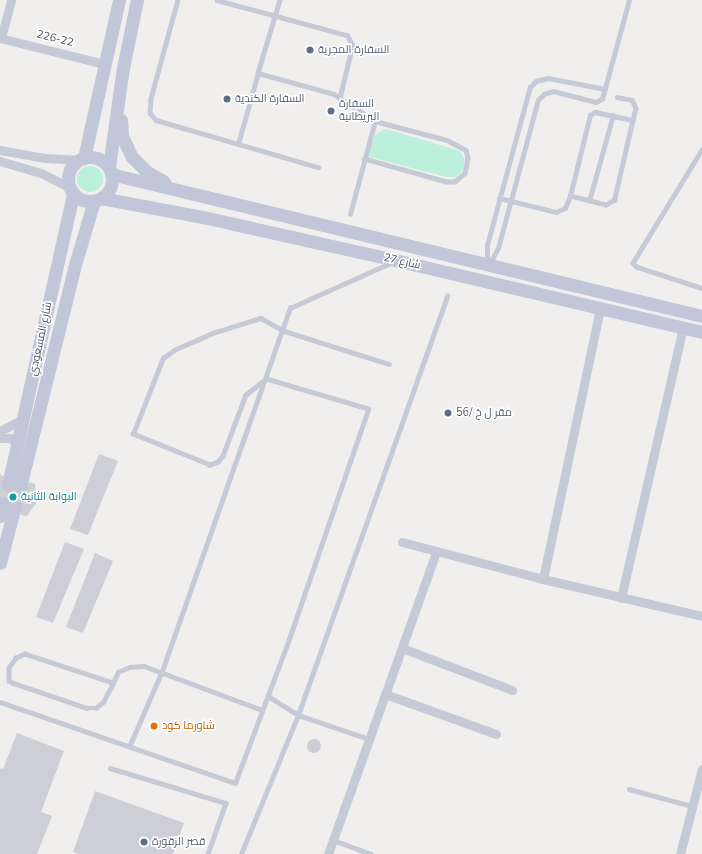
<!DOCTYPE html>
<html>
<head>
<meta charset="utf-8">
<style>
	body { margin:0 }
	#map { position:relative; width:702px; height:854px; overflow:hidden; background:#f1efee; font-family:"Nunito Sans",Cairo,sans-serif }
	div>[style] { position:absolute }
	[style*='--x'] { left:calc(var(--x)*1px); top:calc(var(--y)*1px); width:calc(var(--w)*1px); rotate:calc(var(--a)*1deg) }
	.green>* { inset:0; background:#bcf0dc }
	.round { border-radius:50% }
	.building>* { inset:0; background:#cecfd6 }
	.secondary-tunnel>* { height:13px; margin-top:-6.5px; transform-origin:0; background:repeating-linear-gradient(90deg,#cfcfd1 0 13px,transparent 0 19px) }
	.lane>* { height:4.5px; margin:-2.25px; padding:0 2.25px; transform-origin:2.25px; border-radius:2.25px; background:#c5cad6 }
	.street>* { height:9px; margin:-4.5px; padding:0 4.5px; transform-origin:4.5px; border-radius:4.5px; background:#c5cad6 }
	.secondary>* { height:13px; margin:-6.5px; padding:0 6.5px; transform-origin:6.5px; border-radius:6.5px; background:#c1c6d8 }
	.secondary>.ring { margin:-6.5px; padding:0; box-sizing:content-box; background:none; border:13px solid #c1c6d8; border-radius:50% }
	.dots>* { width:11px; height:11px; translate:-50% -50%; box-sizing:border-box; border:2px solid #fff; border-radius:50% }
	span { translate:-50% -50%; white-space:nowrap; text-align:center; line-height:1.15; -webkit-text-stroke:3px #fff; paint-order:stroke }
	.street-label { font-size:11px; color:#464d5c }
	.service-label { font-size:11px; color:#4e5e75 }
	.left { translate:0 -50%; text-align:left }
	.culture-label { font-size:11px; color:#0d838f }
	.food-label { font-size:11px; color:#c56008 }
</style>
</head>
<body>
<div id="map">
	<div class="green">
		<i style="clip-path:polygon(386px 129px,460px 151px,464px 159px,464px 169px,456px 177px,446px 177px,370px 157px,369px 153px,375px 135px)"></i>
		<i class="round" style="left:77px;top:166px;width:26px;height:26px"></i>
	</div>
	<div class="building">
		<i style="clip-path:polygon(99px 454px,118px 461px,88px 535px,70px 529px)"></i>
		<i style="clip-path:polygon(0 474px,21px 487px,27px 487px,29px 482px,35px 484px,37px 502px,27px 516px,21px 515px,21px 509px,16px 506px,0 503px)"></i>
		<i style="clip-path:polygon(65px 542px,84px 549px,53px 623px,36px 617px)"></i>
		<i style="clip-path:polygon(95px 553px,113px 561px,83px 633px,66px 627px)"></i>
		<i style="clip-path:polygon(17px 733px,64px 751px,41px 812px,52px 816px,37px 854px,0 854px,0 768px,3px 769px)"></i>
		<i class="round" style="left:307px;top:739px;width:14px;height:14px"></i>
		<i style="clip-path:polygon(95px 791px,184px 823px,173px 854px,79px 854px,73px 852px)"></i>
	</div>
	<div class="secondary-tunnel">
		<i style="--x:3;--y:503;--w:19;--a:-74"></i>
		<i style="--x:15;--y:506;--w:20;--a:-75"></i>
	</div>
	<div class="lane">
		<i style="--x:178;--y:0;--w:103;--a:105.3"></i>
		<i style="--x:151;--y:99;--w:14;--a:94"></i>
		<i style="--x:150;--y:113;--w:9;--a:49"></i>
		<i style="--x:156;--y:120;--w:169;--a:16.2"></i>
		<i style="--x:217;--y:0;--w:135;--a:15.1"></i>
		<i style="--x:347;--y:35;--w:12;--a:59"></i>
		<i style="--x:353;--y:45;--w:55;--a:103.8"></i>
		<i style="--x:280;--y:0;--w:76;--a:106.8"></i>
		<i style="--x:258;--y:73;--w:79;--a:15.4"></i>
		<i style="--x:334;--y:94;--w:49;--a:33.4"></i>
		<i style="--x:375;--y:121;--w:74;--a:14.8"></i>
		<i style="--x:447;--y:140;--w:21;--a:28"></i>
		<i style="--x:466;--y:150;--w:8;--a:76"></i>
		<i style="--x:468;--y:158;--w:15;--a:101"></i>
		<i style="--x:465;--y:173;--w:13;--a:138"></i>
		<i style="--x:455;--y:182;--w:9;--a:180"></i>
		<i style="--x:446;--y:182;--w:85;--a:-164.3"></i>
		<i style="--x:617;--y:97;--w:15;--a:11"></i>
		<i style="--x:632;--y:100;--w:9;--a:63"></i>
		<i style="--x:636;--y:108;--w:12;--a:104"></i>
		<i style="--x:633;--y:120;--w:80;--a:103"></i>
		<i style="--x:615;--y:198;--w:2;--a:90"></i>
		<i style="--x:615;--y:200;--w:10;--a:151"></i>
		<i style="--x:606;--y:205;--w:37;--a:-166"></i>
		<i style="--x:570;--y:196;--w:83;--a:-76.1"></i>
		<i style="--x:590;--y:115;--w:6;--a:-31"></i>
		<i style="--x:595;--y:112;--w:39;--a:12"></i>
		<i style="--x:238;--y:144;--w:74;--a:-74.3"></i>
		<i style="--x:702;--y:150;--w:132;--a:121.4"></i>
		<i style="--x:633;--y:263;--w:6;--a:45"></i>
		<i style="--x:637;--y:267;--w:68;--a:17.9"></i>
		<i style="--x:499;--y:198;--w:59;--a:13.8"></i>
		<i style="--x:556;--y:212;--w:10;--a:-24"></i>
		<i style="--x:565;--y:208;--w:13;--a:-67"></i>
		<i style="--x:589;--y:201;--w:89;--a:-74.4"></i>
		<i style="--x:350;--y:214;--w:96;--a:-75"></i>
		<i style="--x:487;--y:262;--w:17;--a:-90"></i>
		<i style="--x:487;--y:245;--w:164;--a:-74.8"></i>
		<i style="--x:530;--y:87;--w:8;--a:-45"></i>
		<i style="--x:536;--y:81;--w:12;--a:-14"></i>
		<i style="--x:548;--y:78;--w:58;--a:10.9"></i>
		<i style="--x:490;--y:263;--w:17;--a:-62"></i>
		<i style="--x:498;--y:248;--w:153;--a:-74.9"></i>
		<i style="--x:538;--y:100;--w:8;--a:-45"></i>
		<i style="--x:544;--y:94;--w:9;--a:-18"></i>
		<i style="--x:553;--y:91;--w:44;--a:14.3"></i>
		<i style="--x:596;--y:102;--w:7;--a:-27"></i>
		<i style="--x:602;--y:99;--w:103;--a:-74.7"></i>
		<i style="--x:113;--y:683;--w:93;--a:-161.8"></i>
		<i style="--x:25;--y:654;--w:10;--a:156"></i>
		<i style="--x:16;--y:658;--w:12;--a:125"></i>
		<i style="--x:9;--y:668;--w:13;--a:90"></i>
		<i style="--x:9;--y:681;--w:4;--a:27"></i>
		<i style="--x:13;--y:683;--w:78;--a:18.7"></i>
		<i style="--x:87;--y:708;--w:9;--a:0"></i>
		<i style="--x:96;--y:708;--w:9;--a:-41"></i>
		<i style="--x:103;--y:702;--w:21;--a:-62"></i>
		<i style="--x:113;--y:683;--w:12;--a:-66"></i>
		<i style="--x:118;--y:672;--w:13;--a:-23"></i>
		<i style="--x:130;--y:667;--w:14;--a:-4"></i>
		<i style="--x:144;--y:666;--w:126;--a:20.4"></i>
		<i style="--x:268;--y:696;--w:36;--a:32"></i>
		<i style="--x:298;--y:715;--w:75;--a:18.7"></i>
		<i style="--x:0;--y:702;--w:249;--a:19"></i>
		<i style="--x:235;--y:783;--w:154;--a:-69.4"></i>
		<i style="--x:289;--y:639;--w:243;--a:-71"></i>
		<i style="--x:368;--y:409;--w:106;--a:-163.6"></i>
		<i style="--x:266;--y:379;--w:26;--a:141"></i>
		<i style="--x:246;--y:395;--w:65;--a:110.7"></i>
		<i style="--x:223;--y:456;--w:8;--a:130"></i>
		<i style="--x:218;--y:462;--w:9;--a:159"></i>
		<i style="--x:210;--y:465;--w:83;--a:-158.1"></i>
		<i style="--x:133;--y:434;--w:82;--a:-68.5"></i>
		<i style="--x:163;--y:358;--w:16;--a:-35"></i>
		<i style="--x:176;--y:349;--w:40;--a:-23.4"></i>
		<i style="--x:213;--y:333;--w:43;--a:-17.6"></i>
		<i style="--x:254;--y:320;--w:7;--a:-16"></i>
		<i style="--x:261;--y:318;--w:26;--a:29"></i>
		<i style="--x:284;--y:331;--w:110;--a:17.4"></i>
		<i style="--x:129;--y:747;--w:83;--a:-66.5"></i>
		<i style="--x:162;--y:671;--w:385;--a:-70.6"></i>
		<i style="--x:290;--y:308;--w:110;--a:-24.2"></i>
		<i style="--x:110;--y:768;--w:121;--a:16.8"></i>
		<i style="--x:226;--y:803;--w:54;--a:109.4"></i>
		<i style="--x:629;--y:789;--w:65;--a:15.1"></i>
		<i style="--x:333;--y:840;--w:40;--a:20.2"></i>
		<i style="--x:241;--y:854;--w:150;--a:-67.7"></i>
		<i style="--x:298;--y:715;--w:445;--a:-70.4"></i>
	</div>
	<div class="street">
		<i style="--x:0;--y:38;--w:107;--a:14"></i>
		<i style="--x:1;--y:38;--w:39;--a:-75"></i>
		<i style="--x:0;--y:150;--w:46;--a:10.1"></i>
		<i style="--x:45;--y:158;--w:33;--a:3"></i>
		<i style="--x:0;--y:161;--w:43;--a:16.3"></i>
		<i style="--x:41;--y:173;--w:31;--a:27"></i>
		<i style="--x:0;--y:431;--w:26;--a:-28"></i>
		<i style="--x:0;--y:438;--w:9;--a:0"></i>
		<i style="--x:9;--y:438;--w:11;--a:27"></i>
		<i style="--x:402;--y:542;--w:146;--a:14.7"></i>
		<i style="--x:543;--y:579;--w:163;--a:13.1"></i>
		<i style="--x:543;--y:579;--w:276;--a:-78.1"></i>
		<i style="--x:621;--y:598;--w:277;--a:-77.1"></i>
		<i style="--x:402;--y:648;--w:118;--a:20.9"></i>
		<i style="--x:385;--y:694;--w:118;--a:19.8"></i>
		<i style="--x:328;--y:854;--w:321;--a:-70.3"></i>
		<i style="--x:680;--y:854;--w:88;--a:-75.5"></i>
	</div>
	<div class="secondary">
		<i style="--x:121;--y:120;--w:16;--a:86"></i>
		<i style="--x:122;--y:136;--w:23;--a:65"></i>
		<i style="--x:132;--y:157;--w:21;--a:45"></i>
		<i style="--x:147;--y:172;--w:20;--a:30"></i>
		<i class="ring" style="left:68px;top:157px;width:31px;height:31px"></i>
		<i style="--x:84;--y:158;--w:162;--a:-77.5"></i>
		<i style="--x:109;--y:167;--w:100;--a:-82"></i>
		<i style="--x:123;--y:68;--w:69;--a:-78.4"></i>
		<i style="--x:111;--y:174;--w:608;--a:13.51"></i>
		<i style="--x:101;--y:198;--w:104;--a:10.6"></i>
		<i style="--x:203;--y:217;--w:197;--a:12.6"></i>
		<i style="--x:395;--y:260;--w:315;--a:13.2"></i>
		<i style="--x:8;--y:485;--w:298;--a:-77.4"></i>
		<i style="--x:20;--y:487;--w:226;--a:-76.1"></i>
		<i style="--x:74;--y:268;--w:70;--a:-73.4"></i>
		<i style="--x:0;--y:516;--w:13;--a:-77"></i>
		<i style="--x:0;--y:563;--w:59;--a:-75.3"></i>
	</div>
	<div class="dots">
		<i style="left:310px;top:50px;background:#5c6f8a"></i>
		<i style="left:227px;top:99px;background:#5c6f8a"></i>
		<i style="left:331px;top:111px;background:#5c6f8a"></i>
		<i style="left:448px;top:413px;background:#5c6f8a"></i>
		<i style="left:13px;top:497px;background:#0f9aa8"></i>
		<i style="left:154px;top:726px;background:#e8710a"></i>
		<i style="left:144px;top:842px;background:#5c6f8a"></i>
	</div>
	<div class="street-label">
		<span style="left:55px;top:39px;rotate:14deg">226-22</span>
		<span style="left:402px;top:262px;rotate:13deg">شارع 27</span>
		<span style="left:41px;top:339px;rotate:-78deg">شارع المسعودي</span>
	</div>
	<div class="service-label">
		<span class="left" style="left:318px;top:50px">السفارة المجرية</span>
		<span class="left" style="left:235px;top:99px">السفارة الكندية</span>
		<span class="left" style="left:339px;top:111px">السفارة<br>البريطانية</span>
		<span class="left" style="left:456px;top:413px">مقر ل خ /56</span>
		<span class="left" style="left:152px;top:842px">قصر الزقورة</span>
	</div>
	<div class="culture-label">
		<span class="left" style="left:21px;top:497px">البوابة الثانية</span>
	</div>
	<div class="food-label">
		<span class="left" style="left:162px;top:726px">شاورما كود</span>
	</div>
</div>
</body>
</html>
